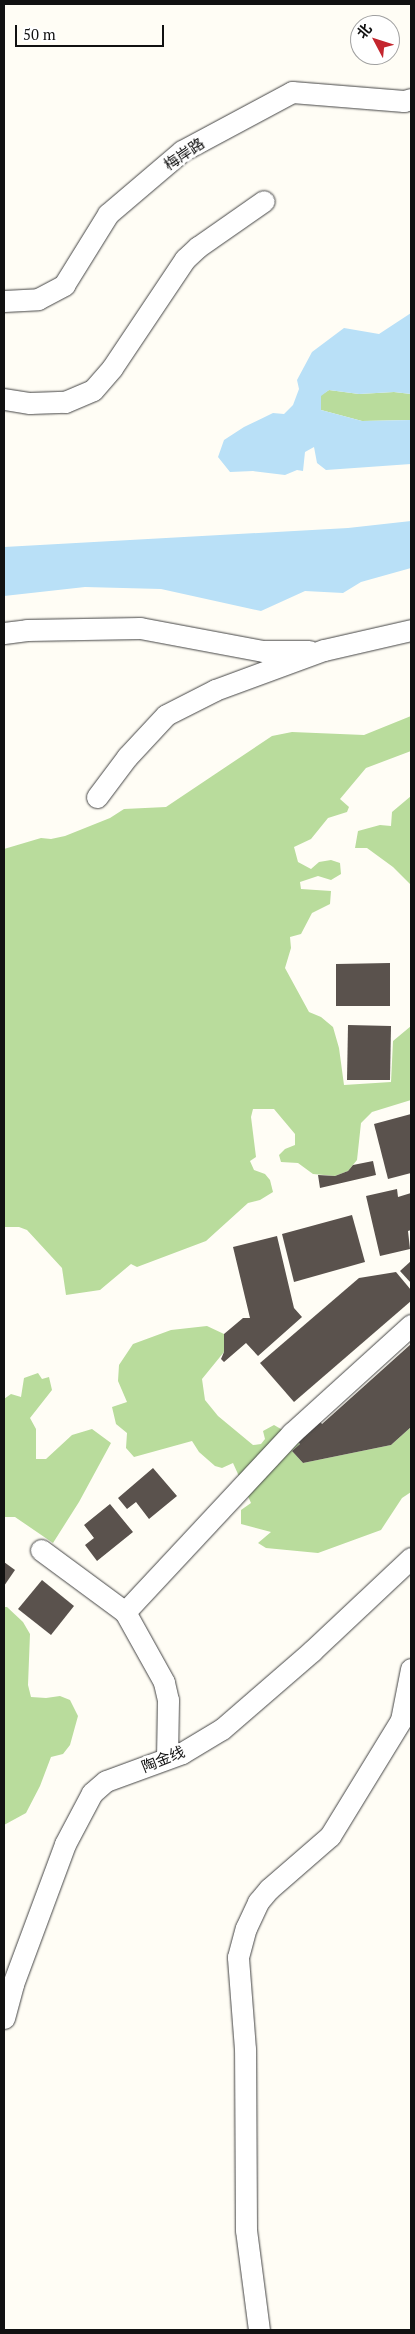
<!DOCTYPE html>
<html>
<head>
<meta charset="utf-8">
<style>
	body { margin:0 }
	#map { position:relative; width:415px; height:2334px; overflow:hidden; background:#fffdf5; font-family:"PT Serif","Noto Sans SC",serif }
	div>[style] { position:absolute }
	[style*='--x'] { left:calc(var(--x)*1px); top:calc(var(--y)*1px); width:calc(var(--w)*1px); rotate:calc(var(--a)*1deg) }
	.forest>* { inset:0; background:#b9dc9c }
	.water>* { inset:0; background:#b9e0f7 }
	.building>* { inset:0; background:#5a524d }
	.roads { filter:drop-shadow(0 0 1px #444) drop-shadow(0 0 1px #444) }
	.minor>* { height:21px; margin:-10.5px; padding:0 10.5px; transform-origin:10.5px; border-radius:10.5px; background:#fff }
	span { translate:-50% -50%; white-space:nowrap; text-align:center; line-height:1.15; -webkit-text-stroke:5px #fff; paint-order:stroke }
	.street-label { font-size:15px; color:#111 }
	.frame { position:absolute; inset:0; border:5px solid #111; pointer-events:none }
	.north { position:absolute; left:350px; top:15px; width:50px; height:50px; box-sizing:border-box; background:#fff; border:1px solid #a0a0a0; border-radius:50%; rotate:310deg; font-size:14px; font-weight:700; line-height:20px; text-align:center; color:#111 }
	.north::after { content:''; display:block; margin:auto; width:18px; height:22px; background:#c4262e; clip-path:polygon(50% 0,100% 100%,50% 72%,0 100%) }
	.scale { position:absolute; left:15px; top:25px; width:149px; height:22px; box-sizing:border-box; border:2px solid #111; border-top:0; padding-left:6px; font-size:15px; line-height:18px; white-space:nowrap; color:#111; -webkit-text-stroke:4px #fff; paint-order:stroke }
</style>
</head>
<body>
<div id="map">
	<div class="forest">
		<i style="clip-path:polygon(329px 390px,359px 394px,394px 392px,411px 394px,411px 420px,362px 421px,321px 410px,321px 395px)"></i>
		<i style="clip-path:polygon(411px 716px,411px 751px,366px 768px,340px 799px,349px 807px,347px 812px,328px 818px,311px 839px,294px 847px,298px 862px,311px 869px,319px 862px,331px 860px,340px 863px,341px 874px,331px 880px,318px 876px,300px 882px,301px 889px,331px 891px,330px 904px,312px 913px,301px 934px,290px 937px,291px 948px,285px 968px,309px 1012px,321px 1017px,333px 1027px,339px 1048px,344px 1085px,391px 1082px,393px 1041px,411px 1026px,411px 1100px,372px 1112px,361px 1123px,357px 1160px,348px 1171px,335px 1176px,313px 1174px,298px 1163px,281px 1162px,279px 1155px,285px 1149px,295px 1145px,295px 1134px,274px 1109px,253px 1109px,251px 1117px,256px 1157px,250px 1161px,254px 1170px,265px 1174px,270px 1180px,273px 1192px,260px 1200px,248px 1203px,206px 1241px,137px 1267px,131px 1264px,100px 1290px,66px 1295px,62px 1268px,27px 1230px,19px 1227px,4px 1227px,4px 849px,41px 838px,51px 839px,65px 836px,110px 818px,124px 809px,166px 807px,272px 736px,292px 732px,364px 735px)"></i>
		<i style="clip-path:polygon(411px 796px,411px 885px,393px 867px,367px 848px,355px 848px,358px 831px,380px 825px,391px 826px,392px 812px)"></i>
		<i style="clip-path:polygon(207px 1326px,224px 1334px,224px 1352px,202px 1379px,205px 1400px,218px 1416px,253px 1445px,261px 1444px,265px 1439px,263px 1431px,274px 1425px,293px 1436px,300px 1444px,292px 1451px,303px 1463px,391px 1445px,411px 1427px,411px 1492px,402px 1498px,381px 1530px,318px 1553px,266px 1548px,258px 1543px,271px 1532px,241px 1524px,241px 1510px,251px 1503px,233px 1463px,222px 1468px,215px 1466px,199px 1452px,192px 1441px,134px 1457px,126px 1448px,127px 1433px,116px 1424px,112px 1407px,127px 1402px,118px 1381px,119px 1365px,133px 1344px,171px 1330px)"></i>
		<i style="clip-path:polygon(38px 1373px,42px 1379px,49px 1377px,52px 1390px,30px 1418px,36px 1429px,36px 1459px,46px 1459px,72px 1435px,92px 1429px,111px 1443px,79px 1502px,53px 1543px,15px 1517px,4px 1517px,4px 1399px,11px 1394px,21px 1397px,24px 1378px)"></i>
		<i style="clip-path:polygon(4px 1607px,7px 1607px,23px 1622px,30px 1634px,28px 1685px,31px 1697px,46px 1698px,60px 1696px,70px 1700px,78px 1716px,70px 1745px,63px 1754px,51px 1757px,40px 1786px,26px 1813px,4px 1825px)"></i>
	</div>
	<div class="water">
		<i style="clip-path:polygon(411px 313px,411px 394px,394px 392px,359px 394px,329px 390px,321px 396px,321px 410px,362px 421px,411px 420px,411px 464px,326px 470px,317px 463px,314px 447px,305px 452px,303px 471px,297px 470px,285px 475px,253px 471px,230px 472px,218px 457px,224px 440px,244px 427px,273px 413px,284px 414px,293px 405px,299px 389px,297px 380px,312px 352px,344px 328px,379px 334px)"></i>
		<i style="clip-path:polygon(411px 521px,411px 568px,361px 582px,343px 593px,305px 591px,261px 611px,161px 589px,85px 587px,4px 596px,4px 547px,348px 528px)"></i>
	</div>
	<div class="building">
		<i style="clip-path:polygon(390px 963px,390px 1006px,336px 1006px,336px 964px)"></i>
		<i style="clip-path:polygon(348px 1025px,391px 1026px,390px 1080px,347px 1080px)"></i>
		<i style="clip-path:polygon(411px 1114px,411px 1173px,388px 1179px,374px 1124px)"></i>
		<i style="clip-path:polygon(373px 1161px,376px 1175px,320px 1188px,318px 1175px,335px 1176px,348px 1171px,353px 1165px)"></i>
		<i style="clip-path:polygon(397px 1189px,398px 1197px,411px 1193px,411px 1230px,408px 1231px,410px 1249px,380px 1256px,366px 1196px)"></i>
		<i style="clip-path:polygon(352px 1215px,365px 1262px,294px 1282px,282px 1234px)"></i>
		<i style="clip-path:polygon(277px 1236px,294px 1308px,302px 1317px,258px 1356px,246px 1343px,224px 1362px,221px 1359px,224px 1352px,224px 1334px,243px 1318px,250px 1318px,233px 1247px)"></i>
		<i style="clip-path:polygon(411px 1261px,411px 1283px,400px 1271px)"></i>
		<i style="clip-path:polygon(396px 1272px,411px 1290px,411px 1301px,294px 1402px,260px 1363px,359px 1278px)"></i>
		<i style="clip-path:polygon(411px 1344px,411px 1427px,391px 1445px,303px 1463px,292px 1451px,300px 1444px,293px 1436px,315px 1416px,322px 1424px)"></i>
		<i style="clip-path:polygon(153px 1468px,177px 1496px,149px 1519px,136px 1502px,127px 1509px,118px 1498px)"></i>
		<i style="clip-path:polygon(110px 1504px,133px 1532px,97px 1561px,85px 1545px,94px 1538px,84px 1525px)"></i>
		<i style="clip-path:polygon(4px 1562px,15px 1570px,4px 1586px)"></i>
		<i style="clip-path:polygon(42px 1580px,74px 1606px,51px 1635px,18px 1609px)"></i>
	</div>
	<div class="roads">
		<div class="minor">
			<i style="--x:4;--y:301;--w:34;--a:-3"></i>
			<i style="--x:38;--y:299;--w:30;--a:-28"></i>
			<i style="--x:64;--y:285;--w:84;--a:-58.2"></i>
			<i style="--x:108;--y:214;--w:97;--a:-40.4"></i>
			<i style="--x:182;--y:151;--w:125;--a:-28.2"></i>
			<i style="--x:292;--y:92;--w:112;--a:4.6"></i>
			<i style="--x:404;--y:101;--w:7;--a:-16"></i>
			<i style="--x:4;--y:399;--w:26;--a:9"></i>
			<i style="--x:30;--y:403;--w:35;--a:-2"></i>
			<i style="--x:65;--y:402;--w:30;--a:-23"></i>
			<i style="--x:93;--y:390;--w:29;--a:-49"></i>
			<i style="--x:112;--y:368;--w:131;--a:-56.2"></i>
			<i style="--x:185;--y:259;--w:18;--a:-43"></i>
			<i style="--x:198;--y:247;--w:80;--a:-34.9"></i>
			<i style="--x:4;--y:633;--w:23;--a:-7"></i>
			<i style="--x:27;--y:630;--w:113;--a:-1"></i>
			<i style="--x:140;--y:628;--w:125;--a:10.6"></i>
			<i style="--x:263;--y:651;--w:46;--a:0"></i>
			<i style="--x:97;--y:797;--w:50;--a:-53.1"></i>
			<i style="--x:127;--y:757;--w:57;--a:-47.1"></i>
			<i style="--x:166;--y:715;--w:55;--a:-27"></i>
			<i style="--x:215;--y:690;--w:116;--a:-20.2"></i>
			<i style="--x:324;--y:650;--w:89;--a:-12.9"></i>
			<i style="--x:41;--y:1550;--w:104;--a:36.4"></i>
			<i style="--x:167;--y:1758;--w:58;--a:-89"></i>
			<i style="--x:168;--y:1700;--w:18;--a:-103"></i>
			<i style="--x:164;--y:1682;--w:80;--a:-119.1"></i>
			<i style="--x:125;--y:1612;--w:245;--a:-47"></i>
			<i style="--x:292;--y:1433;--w:161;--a:-42.2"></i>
			<i style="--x:4;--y:2018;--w:35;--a:-75"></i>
			<i style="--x:13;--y:1984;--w:149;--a:-69.6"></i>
			<i style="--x:65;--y:1844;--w:58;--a:-62.1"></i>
			<i style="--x:92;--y:1793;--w:18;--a:-41"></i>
			<i style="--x:106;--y:1781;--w:81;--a:-20.2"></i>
			<i style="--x:182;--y:1753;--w:47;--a:-31"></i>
			<i style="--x:222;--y:1729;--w:119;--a:-40.9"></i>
			<i style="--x:312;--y:1651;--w:136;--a:-43.2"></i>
			<i style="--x:259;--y:2330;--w:101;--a:-97.4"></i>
			<i style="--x:246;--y:2230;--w:181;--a:-90.3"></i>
			<i style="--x:245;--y:2049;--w:92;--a:-94.4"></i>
			<i style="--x:238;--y:1957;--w:30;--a:-75"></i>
			<i style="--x:246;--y:1928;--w:29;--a:-65"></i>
			<i style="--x:258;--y:1902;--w:17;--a:-50"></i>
			<i style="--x:269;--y:1889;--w:81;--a:-41"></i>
			<i style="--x:330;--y:1836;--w:136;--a:-58.5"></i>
			<i style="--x:401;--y:1720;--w:52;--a:-78.9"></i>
		</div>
	</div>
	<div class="street-label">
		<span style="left:184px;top:154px;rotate:-34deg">梅岸路</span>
		<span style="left:163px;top:1759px;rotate:-22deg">陶金线</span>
	</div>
	<div class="frame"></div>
	<div class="north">北</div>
	<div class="scale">50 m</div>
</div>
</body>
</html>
